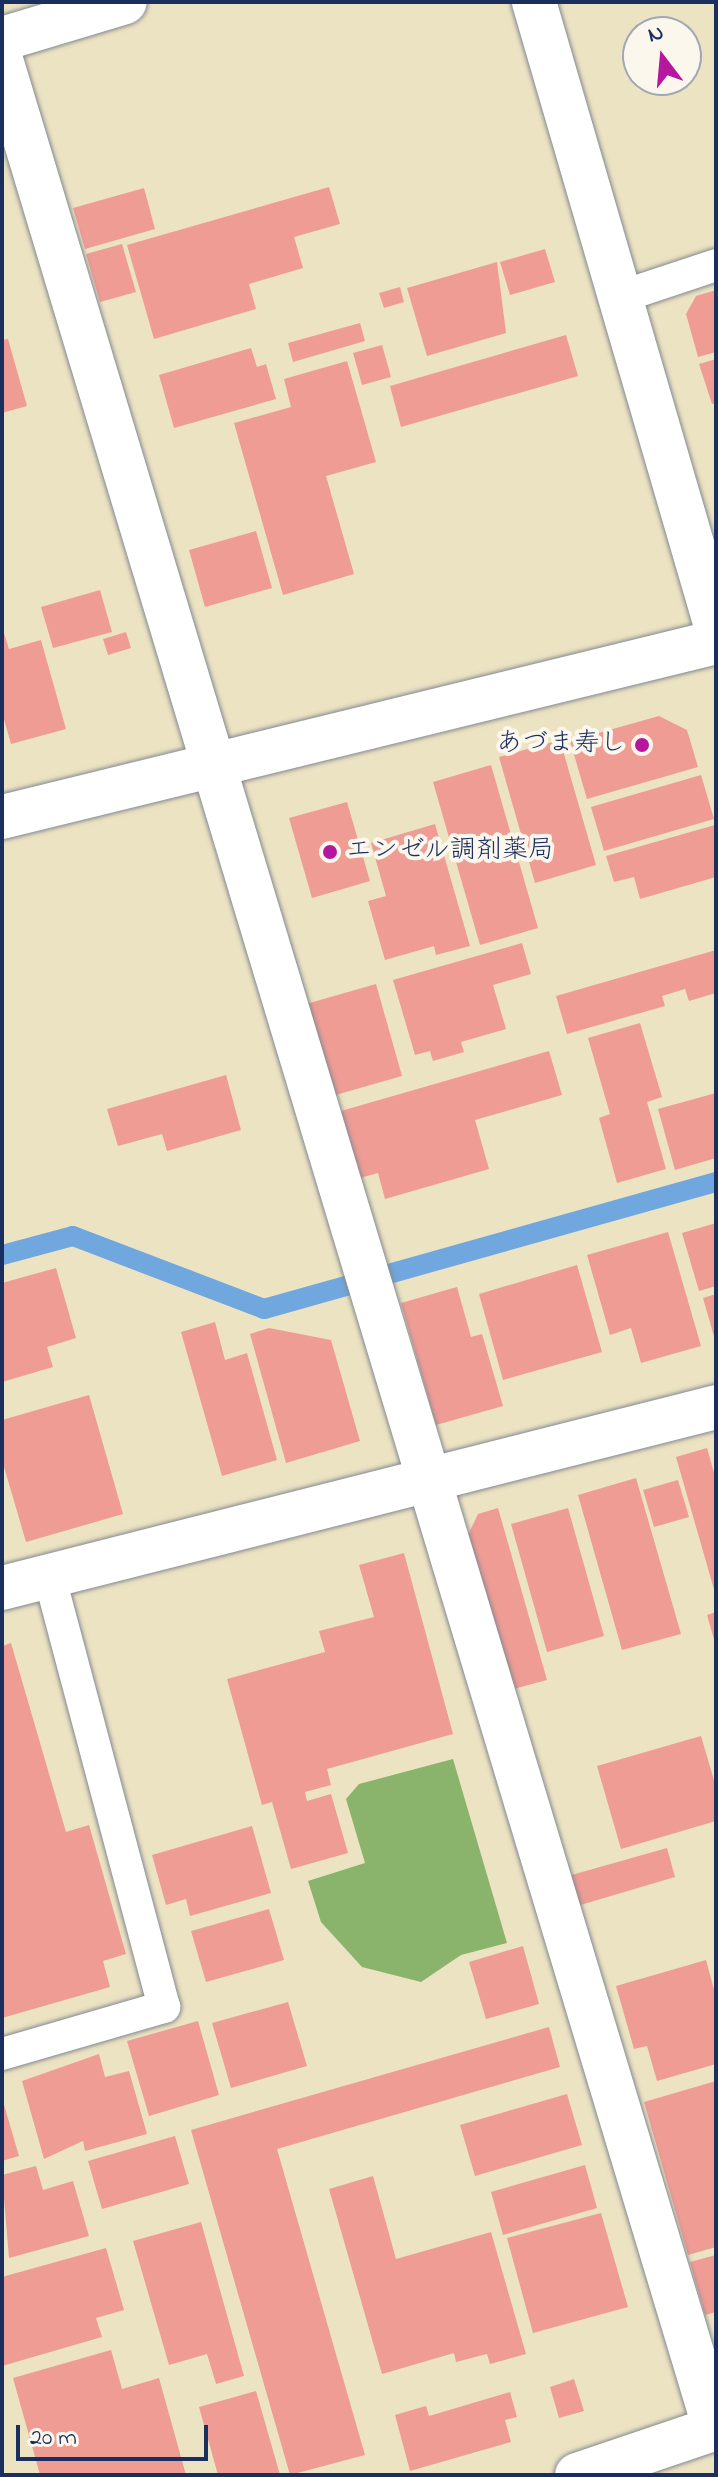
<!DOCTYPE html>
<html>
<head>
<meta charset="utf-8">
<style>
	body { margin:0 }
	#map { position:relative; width:718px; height:2477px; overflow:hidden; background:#ece3c3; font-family:"Indie Flower","Klee One",sans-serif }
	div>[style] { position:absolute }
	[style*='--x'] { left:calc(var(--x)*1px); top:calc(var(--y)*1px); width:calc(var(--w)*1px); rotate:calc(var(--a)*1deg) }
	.forest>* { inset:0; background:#8ab46b }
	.stream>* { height:20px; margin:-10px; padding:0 10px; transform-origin:10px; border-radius:10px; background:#70a7de }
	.building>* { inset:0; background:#ef9c95 }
	.roads { filter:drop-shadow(0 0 2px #848990) drop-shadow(0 0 2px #848990) }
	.service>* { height:32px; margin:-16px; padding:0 16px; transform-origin:16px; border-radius:16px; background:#fff }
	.minor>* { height:44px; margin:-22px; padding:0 22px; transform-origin:22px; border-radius:22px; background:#fff }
	.tertiary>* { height:44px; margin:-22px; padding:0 22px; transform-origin:22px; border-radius:22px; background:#fff }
	.dots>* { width:22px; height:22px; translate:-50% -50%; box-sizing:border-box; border:4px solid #fbf7ec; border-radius:50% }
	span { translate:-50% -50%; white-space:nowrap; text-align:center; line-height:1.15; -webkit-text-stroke:8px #fbf7ec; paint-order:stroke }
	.poi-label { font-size:26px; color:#1b2f5e }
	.right { translate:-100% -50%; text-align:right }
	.left { translate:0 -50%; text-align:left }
	.frame { position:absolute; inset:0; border:4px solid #1b2f5e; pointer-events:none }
	.north { position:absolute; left:622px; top:16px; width:80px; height:80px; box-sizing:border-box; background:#fbf7ec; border:2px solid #a1a7b3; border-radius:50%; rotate:344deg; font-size:22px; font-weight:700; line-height:32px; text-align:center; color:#1b2f5e }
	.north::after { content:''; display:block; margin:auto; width:28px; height:36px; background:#b5179e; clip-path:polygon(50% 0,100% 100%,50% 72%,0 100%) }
	.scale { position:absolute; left:16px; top:2425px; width:192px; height:36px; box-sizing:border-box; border:4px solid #1b2f5e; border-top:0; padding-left:10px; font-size:24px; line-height:28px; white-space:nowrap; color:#1b2f5e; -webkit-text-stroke:6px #fbf7ec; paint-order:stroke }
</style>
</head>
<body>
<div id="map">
	<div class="forest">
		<i style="clip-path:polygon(453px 1759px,507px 1943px,461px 1955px,421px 1982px,362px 1967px,321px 1922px,308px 1881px,365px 1863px,346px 1799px,359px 1784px)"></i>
	</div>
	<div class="stream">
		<i style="--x:2;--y:1255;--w:73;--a:-15"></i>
		<i style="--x:73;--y:1236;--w:204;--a:20.9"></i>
		<i style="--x:264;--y:1309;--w:470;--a:-15.7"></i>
	</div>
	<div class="building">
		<i style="clip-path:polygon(329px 187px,340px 224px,294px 237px,303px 268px,249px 284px,256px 309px,154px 339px,127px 245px)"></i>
		<i style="clip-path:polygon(144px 188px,155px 229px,85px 249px,73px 208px)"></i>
		<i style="clip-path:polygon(122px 244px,136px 292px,100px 302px,86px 254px)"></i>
		<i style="clip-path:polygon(545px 249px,555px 282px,510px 295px,500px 262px)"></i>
		<i style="clip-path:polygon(497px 262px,506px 333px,427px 356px,407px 288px)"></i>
		<i style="clip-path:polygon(400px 287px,404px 302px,384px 308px,379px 293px)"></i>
		<i style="clip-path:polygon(716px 290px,716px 352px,698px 357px,686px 314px,696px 296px)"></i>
		<i style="clip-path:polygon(360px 323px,365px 341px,293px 362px,288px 343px)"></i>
		<i style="clip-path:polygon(566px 335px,578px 376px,401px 427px,390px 386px)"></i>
		<i style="clip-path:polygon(8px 339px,27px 406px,2px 413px,2px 340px)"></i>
		<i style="clip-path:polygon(382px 345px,391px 377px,362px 385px,353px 353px)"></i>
		<i style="clip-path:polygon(251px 348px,257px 367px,266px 364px,276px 399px,174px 428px,159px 375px)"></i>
		<i style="clip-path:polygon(716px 359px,716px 403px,712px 404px,699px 364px)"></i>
		<i style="clip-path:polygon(347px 361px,376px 462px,326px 476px,354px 574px,283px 595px,234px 423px,291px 407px,284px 379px)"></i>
		<i style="clip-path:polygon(256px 531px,272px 588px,205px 607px,189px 550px)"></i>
		<i style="clip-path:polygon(100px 590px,112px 632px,53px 648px,41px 607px)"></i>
		<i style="clip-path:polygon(2px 627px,9px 649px,41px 640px,66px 729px,11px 744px,2px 712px)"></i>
		<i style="clip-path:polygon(126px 632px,131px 648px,108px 655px,103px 639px)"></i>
		<i style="clip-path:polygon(659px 716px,687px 730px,698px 767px,587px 799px,570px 741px)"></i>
		<i style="clip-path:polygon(560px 740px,596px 865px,535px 883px,499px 757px)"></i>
		<i style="clip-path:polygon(491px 765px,538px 928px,480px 945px,433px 782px)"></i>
		<i style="clip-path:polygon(701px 775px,714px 819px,604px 851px,591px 807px)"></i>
		<i style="clip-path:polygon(347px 802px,370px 881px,312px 898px,289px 818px)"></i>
		<i style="clip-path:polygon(435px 824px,470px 946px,436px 955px,434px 946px,385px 960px,368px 901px,386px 896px,371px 843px)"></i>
		<i style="clip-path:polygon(715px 825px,716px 877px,640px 899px,634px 877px,614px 882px,606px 856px)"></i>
		<i style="clip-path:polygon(522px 943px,531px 974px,493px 985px,506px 1029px,461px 1042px,464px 1052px,433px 1061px,430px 1051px,415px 1055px,393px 980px)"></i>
		<i style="clip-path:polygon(716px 950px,716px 993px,689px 1001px,685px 989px,662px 996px,665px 1006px,567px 1034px,556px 996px)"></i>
		<i style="clip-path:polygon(376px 984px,402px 1076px,332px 1096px,306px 1004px)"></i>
		<i style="clip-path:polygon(640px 1023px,662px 1097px,647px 1102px,666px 1169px,617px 1183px,599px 1118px,610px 1114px,588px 1038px)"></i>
		<i style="clip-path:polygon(549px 1051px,562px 1095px,475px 1120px,489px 1169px,385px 1199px,378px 1173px,360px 1178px,341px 1111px)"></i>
		<i style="clip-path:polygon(226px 1075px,241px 1130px,167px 1151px,162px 1134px,118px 1146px,107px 1109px)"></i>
		<i style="clip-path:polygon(716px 1093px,716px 1158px,675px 1170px,658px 1109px)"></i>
		<i style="clip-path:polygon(716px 1223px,716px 1286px,699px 1291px,682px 1233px)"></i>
		<i style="clip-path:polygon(668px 1232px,701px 1346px,641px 1363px,631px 1328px,610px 1335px,587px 1255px)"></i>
		<i style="clip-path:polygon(577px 1265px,602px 1352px,503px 1380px,479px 1294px)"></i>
		<i style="clip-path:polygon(56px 1268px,76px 1338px,47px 1347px,53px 1367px,2px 1382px,2px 1283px)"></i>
		<i style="clip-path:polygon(457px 1287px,471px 1337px,482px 1334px,503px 1406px,436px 1425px,401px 1303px)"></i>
		<i style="clip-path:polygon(716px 1294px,716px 1339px,715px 1340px,703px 1298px)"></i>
		<i style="clip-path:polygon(215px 1322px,225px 1360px,247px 1353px,277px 1460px,222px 1476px,181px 1332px)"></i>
		<i style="clip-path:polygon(269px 1328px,331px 1340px,360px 1441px,286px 1463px,250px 1334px)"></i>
		<i style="clip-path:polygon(89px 1395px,123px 1514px,26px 1542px,2px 1460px,2px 1420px)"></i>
		<i style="clip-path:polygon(707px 1448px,716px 1480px,715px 1593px,676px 1457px)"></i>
		<i style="clip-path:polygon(636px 1478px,681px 1634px,622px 1650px,578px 1495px)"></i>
		<i style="clip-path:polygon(678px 1480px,689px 1517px,654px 1527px,643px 1490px)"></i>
		<i style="clip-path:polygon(498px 1508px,547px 1680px,510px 1690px,466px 1539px,478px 1514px)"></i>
		<i style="clip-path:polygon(568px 1508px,604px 1636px,547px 1652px,511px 1524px)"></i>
		<i style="clip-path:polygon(404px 1553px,453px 1734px,327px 1769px,331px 1785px,305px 1792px,307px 1801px,331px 1794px,348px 1853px,291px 1869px,272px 1802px,262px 1805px,227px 1679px,325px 1652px,319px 1631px,374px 1617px,359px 1565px)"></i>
		<i style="clip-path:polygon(716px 1612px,716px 1643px,715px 1643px,707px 1615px)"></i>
		<i style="clip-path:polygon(11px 1643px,66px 1832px,89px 1825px,126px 1954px,103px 1961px,110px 1987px,2px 2018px,2px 1646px)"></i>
		<i style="clip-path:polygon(701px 1736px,716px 1787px,716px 1821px,621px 1849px,597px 1766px)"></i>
		<i style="clip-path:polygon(252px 1826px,271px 1893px,190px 1916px,186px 1899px,166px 1905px,152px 1855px)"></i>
		<i style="clip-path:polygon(667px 1848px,675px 1877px,577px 1906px,568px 1876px)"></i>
		<i style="clip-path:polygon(269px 1909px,284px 1960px,206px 1982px,191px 1931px)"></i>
		<i style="clip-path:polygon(523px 1946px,539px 2004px,486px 2019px,469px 1962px)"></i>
		<i style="clip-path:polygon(706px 1960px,716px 1997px,716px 2064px,657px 2081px,647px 2046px,634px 2049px,616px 1986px)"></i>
		<i style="clip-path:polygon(288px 2002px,307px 2066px,231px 2088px,212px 2023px)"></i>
		<i style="clip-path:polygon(198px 2021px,219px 2095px,149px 2116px,127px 2041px)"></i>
		<i style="clip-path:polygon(549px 2027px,560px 2067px,277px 2149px,365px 2455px,290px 2475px,191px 2130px)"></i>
		<i style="clip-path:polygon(99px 2054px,105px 2077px,129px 2071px,147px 2134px,85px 2151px,83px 2141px,44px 2159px,22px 2081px)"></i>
		<i style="clip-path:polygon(716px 2081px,716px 2247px,688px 2255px,644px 2102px)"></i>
		<i style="clip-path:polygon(567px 2094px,582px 2145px,475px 2176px,460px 2125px)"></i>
		<i style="clip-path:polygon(2px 2098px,19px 2156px,2px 2161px)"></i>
		<i style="clip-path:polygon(175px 2136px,189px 2184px,102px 2209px,88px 2161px)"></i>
		<i style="clip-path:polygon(585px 2165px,597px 2208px,503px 2235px,491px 2192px)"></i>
		<i style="clip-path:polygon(36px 2166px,43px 2190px,73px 2181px,89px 2236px,9px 2258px,2px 2175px)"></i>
		<i style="clip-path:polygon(373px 2176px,396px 2259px,491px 2232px,526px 2354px,490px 2364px,487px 2354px,456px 2362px,454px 2353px,382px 2374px,329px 2189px)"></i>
		<i style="clip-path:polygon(601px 2213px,628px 2307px,533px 2333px,507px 2238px)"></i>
		<i style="clip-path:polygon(201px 2222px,244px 2376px,216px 2384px,207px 2354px,169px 2365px,133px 2241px)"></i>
		<i style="clip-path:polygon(106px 2248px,124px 2310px,96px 2318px,102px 2337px,2px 2366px,2px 2277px)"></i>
		<i style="clip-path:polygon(716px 2255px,716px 2312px,705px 2315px,690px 2262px)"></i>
		<i style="clip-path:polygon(111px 2350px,122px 2389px,159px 2378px,186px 2475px,40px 2475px,13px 2378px)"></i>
		<i style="clip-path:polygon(574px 2379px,584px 2411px,559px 2418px,550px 2387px)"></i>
		<i style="clip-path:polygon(256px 2391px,280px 2475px,218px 2475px,199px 2407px)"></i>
		<i style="clip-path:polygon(510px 2392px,517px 2417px,505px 2420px,511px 2442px,410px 2471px,395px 2415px,426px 2406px,429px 2416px)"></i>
	</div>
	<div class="roads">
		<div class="service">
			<i style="--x:620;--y:297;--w:101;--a:-18.4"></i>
			<i style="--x:2;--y:2054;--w:169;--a:-16.2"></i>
			<i style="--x:164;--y:2007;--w:443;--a:-104.9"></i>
		</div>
		<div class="minor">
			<i style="--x:2;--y:39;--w:128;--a:-16.7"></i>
			<i style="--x:2;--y:63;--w:2471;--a:73.23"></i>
			<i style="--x:2;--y:817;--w:735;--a:-13.77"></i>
			<i style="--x:2;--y:1588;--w:737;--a:-14.22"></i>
			<i style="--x:577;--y:2475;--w:147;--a:-18.7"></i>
		</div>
		<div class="tertiary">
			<i style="--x:534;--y:2;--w:650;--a:73.74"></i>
		</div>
	</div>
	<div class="dots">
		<i style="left:642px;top:745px;background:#b5179e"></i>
		<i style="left:330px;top:852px;background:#b5179e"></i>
	</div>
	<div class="poi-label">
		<span class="right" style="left:626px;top:745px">あづま寿し</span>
		<span class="left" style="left:346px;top:852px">エンゼル調剤薬局</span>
	</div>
	<div class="frame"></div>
	<div class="north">N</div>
	<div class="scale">20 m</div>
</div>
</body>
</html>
